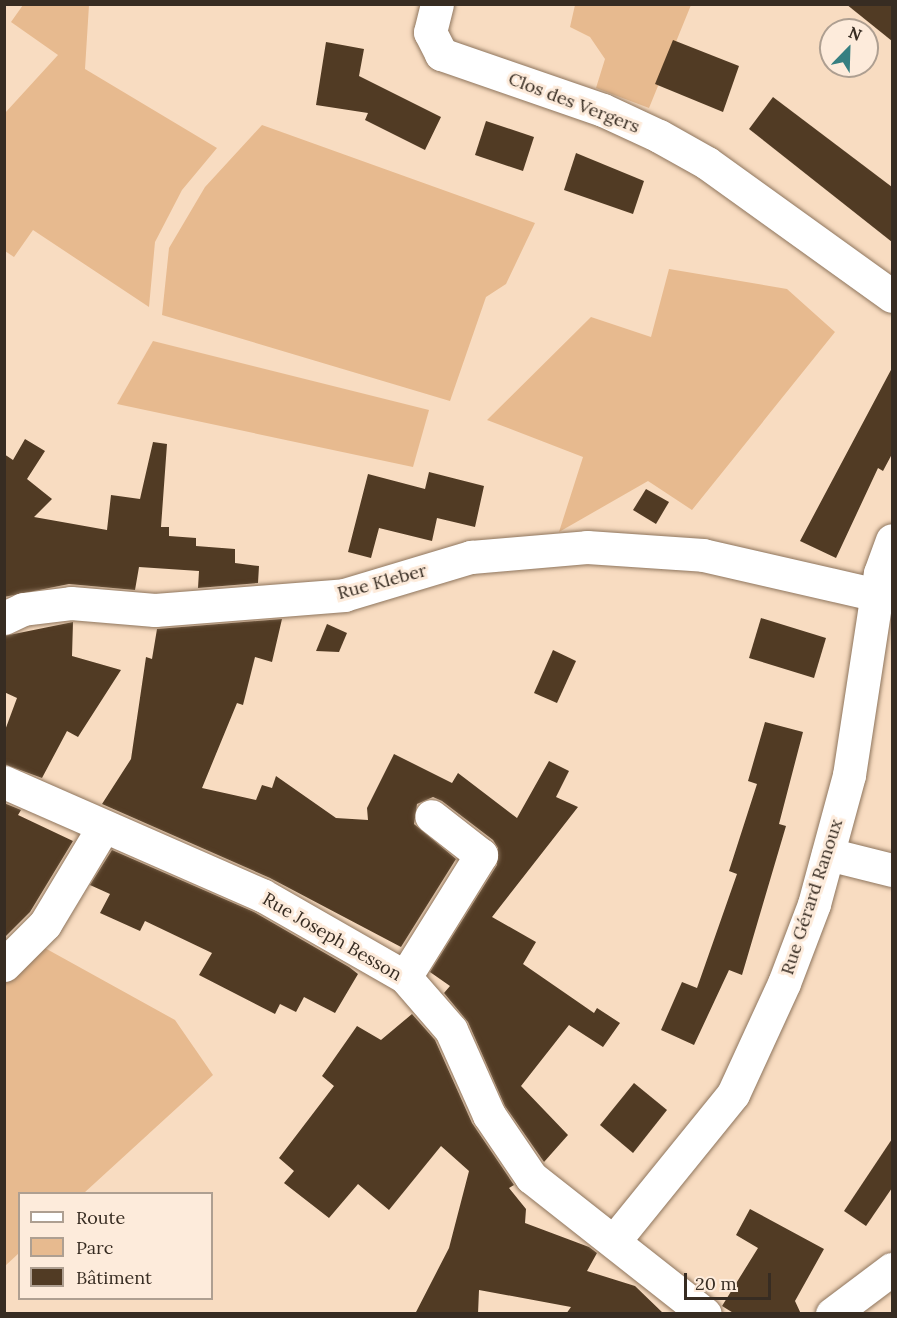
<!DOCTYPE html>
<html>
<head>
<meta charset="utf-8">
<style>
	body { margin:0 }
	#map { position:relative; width:897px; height:1318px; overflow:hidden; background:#f8dcc1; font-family:Lora,serif }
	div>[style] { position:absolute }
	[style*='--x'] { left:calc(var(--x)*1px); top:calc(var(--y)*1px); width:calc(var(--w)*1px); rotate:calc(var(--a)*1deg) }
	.green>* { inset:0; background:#e7ba8f }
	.building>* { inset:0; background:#513b24 }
	.roads { filter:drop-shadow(0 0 2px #8e755d) drop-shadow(0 0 2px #8e755d) }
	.street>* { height:33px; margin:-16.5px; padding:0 16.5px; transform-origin:16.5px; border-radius:16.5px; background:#fff }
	span { translate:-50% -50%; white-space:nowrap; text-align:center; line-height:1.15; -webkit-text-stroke:6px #fdebdb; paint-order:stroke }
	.street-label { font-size:18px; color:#372c22 }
	.frame { position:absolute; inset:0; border:6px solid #372c22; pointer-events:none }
	.legend { position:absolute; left:18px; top:1192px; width:195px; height:108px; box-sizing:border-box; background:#fdebdb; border:2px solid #ae9f91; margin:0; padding:8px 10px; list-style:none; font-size:18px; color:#372c22 }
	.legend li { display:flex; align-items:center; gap:12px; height:30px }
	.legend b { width:30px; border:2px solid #ae9f91 }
	.north { position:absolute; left:819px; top:18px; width:60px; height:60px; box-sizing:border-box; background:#fdebdb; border:2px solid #ae9f91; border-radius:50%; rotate:23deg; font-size:16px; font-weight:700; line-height:24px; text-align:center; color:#372c22 }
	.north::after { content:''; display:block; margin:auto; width:21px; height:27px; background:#367f81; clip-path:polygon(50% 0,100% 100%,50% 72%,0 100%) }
	.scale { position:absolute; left:684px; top:1273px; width:87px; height:27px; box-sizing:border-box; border:3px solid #372c22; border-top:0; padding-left:8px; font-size:18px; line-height:21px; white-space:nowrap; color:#372c22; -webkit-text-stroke:4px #fdebdb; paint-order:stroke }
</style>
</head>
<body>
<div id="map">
	<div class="green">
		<i style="clip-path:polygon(23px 5px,89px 5px,85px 69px,217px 148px,182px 190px,155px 242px,149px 307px,33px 230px,14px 257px,5px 251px,5px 113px,58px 55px,11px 22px)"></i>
		<i style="clip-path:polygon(575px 5px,691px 5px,649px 108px,596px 88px,605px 59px,590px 37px,570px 27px)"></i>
		<i style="clip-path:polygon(262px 125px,535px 223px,506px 284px,486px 297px,450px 401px,162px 315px,169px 248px,205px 187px)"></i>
		<i style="clip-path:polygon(669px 269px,787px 289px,835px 332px,692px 510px,648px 481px,559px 532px,583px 457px,487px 420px,591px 317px,651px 337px)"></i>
		<i style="clip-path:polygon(153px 341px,429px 410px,413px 467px,117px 404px)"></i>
		<i style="clip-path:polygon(43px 947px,175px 1020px,213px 1075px,84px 1193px,20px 1194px,19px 1253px,5px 1266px,4px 987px,14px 967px)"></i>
	</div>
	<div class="building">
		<i style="clip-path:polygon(846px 4px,892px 4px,892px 41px)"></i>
		<i style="clip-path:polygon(673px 40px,739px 66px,723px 112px,655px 84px)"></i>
		<i style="clip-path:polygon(326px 42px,364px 49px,359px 76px,441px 117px,425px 150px,365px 120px,368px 113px,316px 105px)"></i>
		<i style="clip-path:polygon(773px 97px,892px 187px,892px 242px,749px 129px)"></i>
		<i style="clip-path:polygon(486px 121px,534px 137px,523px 171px,475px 155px)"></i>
		<i style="clip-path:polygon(576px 153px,644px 181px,633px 214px,564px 190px)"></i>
		<i style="clip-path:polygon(892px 368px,892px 454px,883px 471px,878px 468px,836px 558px,800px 541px)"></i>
		<i style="clip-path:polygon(25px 439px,45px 451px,27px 479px,52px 499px,34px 517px,107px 530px,111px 495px,140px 499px,153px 442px,167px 444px,161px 527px,169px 527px,169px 536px,196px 538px,196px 546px,235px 549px,235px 563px,259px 566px,258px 583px,198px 588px,199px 571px,139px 567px,135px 590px,69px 584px,4px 597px,4px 454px,13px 460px)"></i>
		<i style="clip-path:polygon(429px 472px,484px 486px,475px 527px,437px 518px,432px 541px,379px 528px,371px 558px,348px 552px,368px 474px,425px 489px)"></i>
		<i style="clip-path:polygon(646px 489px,669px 502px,656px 524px,633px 510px)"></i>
		<i style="clip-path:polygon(761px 618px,826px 638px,814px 678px,749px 658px)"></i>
		<i style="clip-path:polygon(282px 619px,272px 662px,255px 657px,243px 705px,237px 703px,202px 788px,256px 800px,262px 785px,272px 788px,276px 776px,336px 818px,368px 820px,367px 808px,394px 754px,452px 783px,458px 773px,517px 818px,549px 761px,569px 771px,556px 797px,578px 807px,492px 917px,536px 942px,523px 964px,594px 1013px,597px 1008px,620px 1023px,603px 1047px,569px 1025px,521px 1086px,568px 1135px,544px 1162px,505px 1106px,468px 1022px,444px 993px,450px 986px,430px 972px,497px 865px,498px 848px,493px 840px,442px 801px,433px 797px,417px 804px,414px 824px,456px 859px,401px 947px,270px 878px,102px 804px,131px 759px,146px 657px,152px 659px,157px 629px)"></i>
		<i style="clip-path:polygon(73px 622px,72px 656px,121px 670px,78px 737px,67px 731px,42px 778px,4px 764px,4px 733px,17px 698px,4px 692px,4px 636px)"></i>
		<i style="clip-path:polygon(327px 624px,347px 633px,339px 652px,316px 651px)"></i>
		<i style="clip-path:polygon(553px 650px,576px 661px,557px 703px,534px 693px)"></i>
		<i style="clip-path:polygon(765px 722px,803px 732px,779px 824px,786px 826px,742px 975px,729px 970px,694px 1045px,661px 1030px,682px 982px,697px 988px,737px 874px,729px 871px,757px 784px,748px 781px)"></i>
		<i style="clip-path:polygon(4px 803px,21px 810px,18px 815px,73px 841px,30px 912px,4px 938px)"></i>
		<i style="clip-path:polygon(112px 850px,254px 912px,349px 967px,358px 974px,335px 1013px,304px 997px,296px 1012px,280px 1004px,275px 1014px,199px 975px,212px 953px,145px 921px,140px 931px,100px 913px,110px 894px,90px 885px)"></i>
		<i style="clip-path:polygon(412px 1014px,435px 1040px,472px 1123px,514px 1185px,509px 1188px,526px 1209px,525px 1223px,589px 1247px,597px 1253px,587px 1271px,635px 1286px,664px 1314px,566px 1314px,571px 1307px,479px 1290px,478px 1314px,415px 1314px,449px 1248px,469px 1171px,441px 1146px,389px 1210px,358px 1184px,329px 1218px,284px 1183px,294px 1171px,279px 1158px,334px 1086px,322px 1076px,357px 1026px,381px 1040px)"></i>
		<i style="clip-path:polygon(634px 1083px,667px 1110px,633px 1153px,600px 1125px)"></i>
		<i style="clip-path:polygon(892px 1139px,892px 1188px,866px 1226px,844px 1211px)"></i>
		<i style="clip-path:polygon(750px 1209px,824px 1249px,795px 1301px,801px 1314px,735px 1314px,722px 1306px,758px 1248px,736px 1235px)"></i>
	</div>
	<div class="roads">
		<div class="street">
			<i style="--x:437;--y:4;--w:29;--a:104"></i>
			<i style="--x:430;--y:32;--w:25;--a:63"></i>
			<i style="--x:441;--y:54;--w:171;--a:19.1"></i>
			<i style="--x:603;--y:110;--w:62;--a:24.9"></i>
			<i style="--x:659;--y:136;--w:55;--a:29.4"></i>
			<i style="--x:707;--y:163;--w:228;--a:35.7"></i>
			<i style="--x:4;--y:618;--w:21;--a:-25"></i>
			<i style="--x:23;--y:609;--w:48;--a:-7.1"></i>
			<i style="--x:71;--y:603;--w:84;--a:4.8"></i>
			<i style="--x:155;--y:610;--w:190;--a:-4.5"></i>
			<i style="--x:344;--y:595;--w:133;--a:-16.7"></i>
			<i style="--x:471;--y:557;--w:116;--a:-4.9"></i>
			<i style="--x:587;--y:547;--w:116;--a:3.9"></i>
			<i style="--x:703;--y:555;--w:179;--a:12.9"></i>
			<i style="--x:4;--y:782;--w:282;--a:23.7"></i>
			<i style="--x:262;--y:895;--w:165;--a:29.8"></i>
			<i style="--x:405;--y:977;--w:70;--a:49"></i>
			<i style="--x:451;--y:1030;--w:93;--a:65.9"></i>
			<i style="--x:489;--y:1115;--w:75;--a:55.9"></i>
			<i style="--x:531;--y:1177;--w:221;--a:38.2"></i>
			<i style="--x:828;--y:854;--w:66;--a:14"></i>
			<i style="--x:4;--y:965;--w:58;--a:-45"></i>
			<i style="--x:45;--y:924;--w:114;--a:-59"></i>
			<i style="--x:405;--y:977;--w:144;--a:-58.1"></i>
			<i style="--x:481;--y:855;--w:63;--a:-142"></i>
			<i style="--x:614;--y:1241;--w:189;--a:-51"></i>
			<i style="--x:733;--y:1094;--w:122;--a:-65.3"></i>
			<i style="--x:784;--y:983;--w:85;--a:-69.2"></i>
			<i style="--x:814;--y:904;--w:134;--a:-74.8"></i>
			<i style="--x:849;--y:775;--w:204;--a:-81.3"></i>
			<i style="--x:880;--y:573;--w:35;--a:-70"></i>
			<i style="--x:832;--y:1314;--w:75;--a:-36.9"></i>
		</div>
	</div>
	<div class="street-label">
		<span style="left:574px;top:103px;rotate:21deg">Clos des Vergers</span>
		<span style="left:382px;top:582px;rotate:-15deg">Rue Kleber</span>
		<span style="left:812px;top:897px;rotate:-72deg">Rue Gérard Ranoux</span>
		<span style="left:332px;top:937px;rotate:30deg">Rue Joseph Besson</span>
	</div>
	<div class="frame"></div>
	<ul class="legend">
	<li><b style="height:8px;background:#fff"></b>Route</li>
	<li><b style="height:16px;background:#e7ba8f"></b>Parc</li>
	<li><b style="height:16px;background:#513b24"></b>Bâtiment</li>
	</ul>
	<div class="north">N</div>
	<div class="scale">20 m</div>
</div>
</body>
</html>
